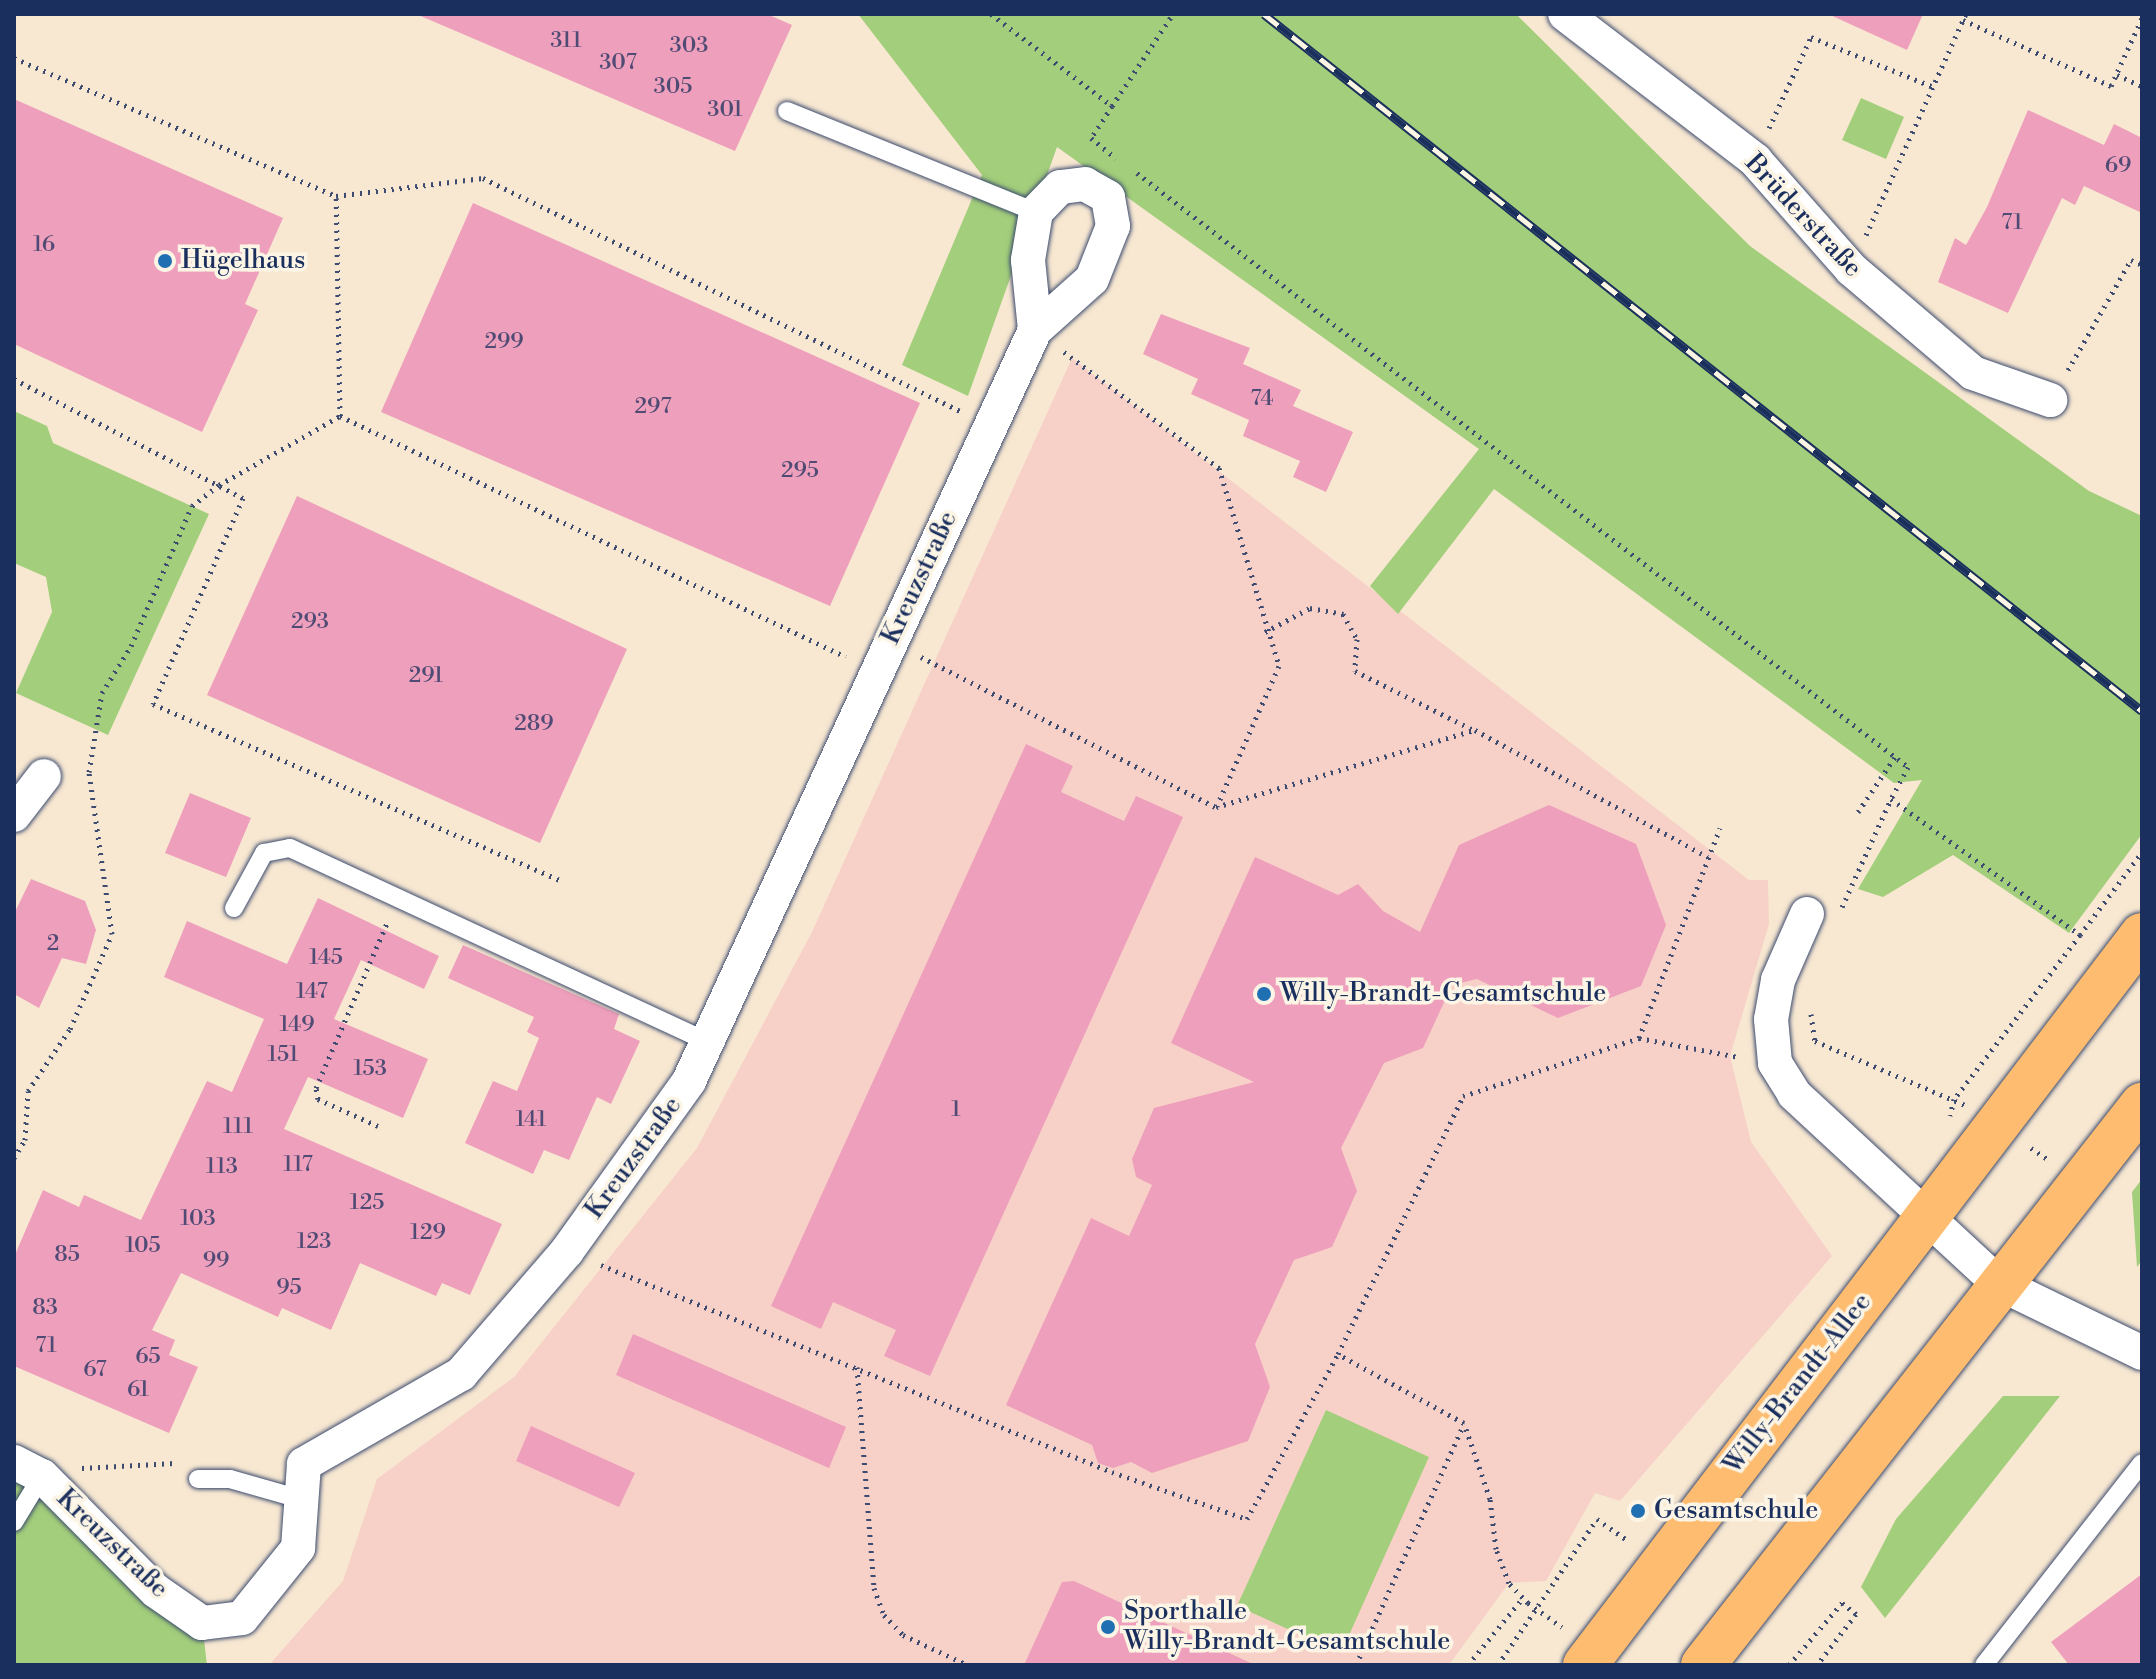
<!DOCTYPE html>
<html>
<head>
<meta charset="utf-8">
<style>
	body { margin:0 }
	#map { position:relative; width:2156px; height:1679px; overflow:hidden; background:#f8e8d2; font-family:"Libre Bodoni",serif }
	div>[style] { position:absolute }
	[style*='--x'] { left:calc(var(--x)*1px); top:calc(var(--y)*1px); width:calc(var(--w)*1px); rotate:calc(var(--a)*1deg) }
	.built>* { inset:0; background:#f7d1c8 }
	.green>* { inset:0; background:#a3ce7b }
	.building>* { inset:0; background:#ee9fbb }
	.path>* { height:5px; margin-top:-2.5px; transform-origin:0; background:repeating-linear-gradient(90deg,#3c4b6f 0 2px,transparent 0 8px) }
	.roads { filter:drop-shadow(0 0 2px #3c4b6f) drop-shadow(0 0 2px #3c4b6f) }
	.lane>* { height:18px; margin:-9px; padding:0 9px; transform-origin:9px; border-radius:9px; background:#fff }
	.street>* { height:34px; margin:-17px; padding:0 17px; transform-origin:17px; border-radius:17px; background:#fff }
	.primary>* { height:44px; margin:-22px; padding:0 22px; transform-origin:22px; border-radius:22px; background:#febc70 }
	.rail>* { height:9px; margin-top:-4.5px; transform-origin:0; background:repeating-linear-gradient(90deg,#fcf5e5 0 18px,#1b2f5e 0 36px); box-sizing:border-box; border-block:2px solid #1b2f5e }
	.path-bridge>* { height:5px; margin-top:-2.5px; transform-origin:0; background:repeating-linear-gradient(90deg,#3c4b6f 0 2px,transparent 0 8px) }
	.dots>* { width:22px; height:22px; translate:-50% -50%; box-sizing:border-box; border:4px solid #fcf5e5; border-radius:50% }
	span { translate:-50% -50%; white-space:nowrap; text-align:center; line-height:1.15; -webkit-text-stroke:7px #fcf5e5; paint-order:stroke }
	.number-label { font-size:22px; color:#504b75 }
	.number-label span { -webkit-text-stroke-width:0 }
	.street-label { font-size:26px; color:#1b2f5e }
	.poi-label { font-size:26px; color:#1b2f5e }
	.left { translate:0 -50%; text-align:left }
	.frame { position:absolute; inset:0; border:16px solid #1b2f5e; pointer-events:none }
</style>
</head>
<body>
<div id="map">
	<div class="built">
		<i style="clip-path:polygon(1072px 358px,1749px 880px,1768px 880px,1769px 924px,1730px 1056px,1751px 1142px,1832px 1256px,1620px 1501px,1595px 1493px,1546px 1581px,1509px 1583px,1449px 1665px,269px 1665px,343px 1581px,377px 1479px,514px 1377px,697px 1148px,812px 932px)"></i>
	</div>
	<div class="green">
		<i style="clip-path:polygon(858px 14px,1516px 14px,1750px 246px,2089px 491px,2142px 516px,2142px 834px,2069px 933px,1953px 855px,1883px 897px,1858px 889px,1922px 780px,1894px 783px,1494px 489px,1398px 614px,1370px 586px,1479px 449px,1057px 147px,968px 396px,902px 365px,982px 175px)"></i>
		<i style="clip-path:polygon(1861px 98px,1904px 117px,1886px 159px,1842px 140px)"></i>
		<i style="clip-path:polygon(14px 411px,47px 426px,53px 443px,209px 514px,108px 735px,16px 693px,52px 612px,46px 577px,14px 563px)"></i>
		<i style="clip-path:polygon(2142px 1179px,2142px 1260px,2137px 1267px,2132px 1192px)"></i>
		<i style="clip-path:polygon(2003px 1396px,2060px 1396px,1885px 1618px,1861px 1587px,1896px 1519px)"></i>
		<i style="clip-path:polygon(1326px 1410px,1429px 1457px,1341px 1653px,1237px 1606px)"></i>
		<i style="clip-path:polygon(14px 1462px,202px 1623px,207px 1665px,14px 1665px)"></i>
	</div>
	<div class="building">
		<i style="clip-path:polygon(416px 14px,767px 14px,792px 25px,735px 151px)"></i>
		<i style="clip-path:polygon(1828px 14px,1923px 14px,1907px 50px)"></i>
		<i style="clip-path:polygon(14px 99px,283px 218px,245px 304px,258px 310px,202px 432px,14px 344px)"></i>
		<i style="clip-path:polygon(2028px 110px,2104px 145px,2114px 124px,2142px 138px,2142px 213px,2084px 186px,2075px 205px,2062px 198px,2008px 313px,1938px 282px,1955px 238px,1966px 245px,1987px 207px)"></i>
		<i style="clip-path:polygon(473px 203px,920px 403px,830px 606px,381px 412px)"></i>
		<i style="clip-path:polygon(1161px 314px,1250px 348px,1243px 364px,1301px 390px,1293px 406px,1353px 432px,1326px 492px,1293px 477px,1300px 461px,1243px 436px,1249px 420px,1191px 394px,1198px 379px,1143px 354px)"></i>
		<i style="clip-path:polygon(297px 496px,627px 649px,540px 843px,207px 695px)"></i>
		<i style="clip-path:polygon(1026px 744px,1073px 766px,1061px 792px,1124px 821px,1136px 796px,1183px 817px,930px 1376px,884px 1356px,896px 1330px,833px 1302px,821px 1329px,771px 1306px)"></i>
		<i style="clip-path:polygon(190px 793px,251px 818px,226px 877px,165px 853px)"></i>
		<i style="clip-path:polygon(1549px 805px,1636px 844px,1666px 925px,1641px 986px,1558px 1018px,1477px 979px,1452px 985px,1423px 1048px,1384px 1063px,1341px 1148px,1357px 1191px,1332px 1247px,1294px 1260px,1255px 1344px,1270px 1387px,1248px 1441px,1152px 1473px,1131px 1462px,1113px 1468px,1098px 1463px,1092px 1445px,1006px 1405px,1091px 1218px,1129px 1236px,1152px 1185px,1136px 1177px,1132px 1159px,1154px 1108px,1254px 1082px,1171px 1043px,1255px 857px,1338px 895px,1358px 884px,1383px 911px,1420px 932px,1459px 845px)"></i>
		<i style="clip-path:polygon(31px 879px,85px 901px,96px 930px,86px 964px,62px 958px,39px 1008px,14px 994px,14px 914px)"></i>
		<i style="clip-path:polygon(318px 898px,439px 956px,424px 989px,361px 960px,334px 1019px,428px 1059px,403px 1118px,308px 1077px,284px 1129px,502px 1224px,470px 1295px,442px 1283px,436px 1296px,360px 1263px,331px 1330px,282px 1308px,278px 1317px,181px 1273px,152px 1330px,175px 1340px,169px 1355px,198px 1367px,169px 1433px,14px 1366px,14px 1257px,43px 1190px,79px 1207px,84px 1195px,141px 1220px,207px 1081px,232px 1092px,264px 1019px,164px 977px,187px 921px,287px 964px)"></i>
		<i style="clip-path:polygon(463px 945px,619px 1014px,614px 1029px,640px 1041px,611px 1104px,597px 1097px,569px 1160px,544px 1150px,533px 1174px,465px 1143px,493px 1081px,517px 1091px,539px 1038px,527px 1032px,534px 1017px,448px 978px)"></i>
		<i style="clip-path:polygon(633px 1334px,846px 1427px,829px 1468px,616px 1375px)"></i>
		<i style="clip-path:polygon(531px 1426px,635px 1473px,619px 1507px,516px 1461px)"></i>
		<i style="clip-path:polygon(2142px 1574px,2142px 1665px,2069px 1665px,2051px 1642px)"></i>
		<i style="clip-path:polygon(1074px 1581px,1255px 1665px,1024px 1665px,1062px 1582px)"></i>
	</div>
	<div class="path">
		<i style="--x:991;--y:14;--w:152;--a:37.2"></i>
		<i style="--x:1112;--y:106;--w:38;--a:123"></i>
		<i style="--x:1091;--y:138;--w:32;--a:39"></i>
		<i style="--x:1963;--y:20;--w:162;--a:24"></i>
		<i style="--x:2111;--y:86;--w:75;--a:-65.5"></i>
		<i style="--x:14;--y:58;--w:350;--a:23.2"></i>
		<i style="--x:2117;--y:75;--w:27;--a:24"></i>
		<i style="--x:1112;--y:106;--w:110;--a:-56.5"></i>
		<i style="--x:1769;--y:128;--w:100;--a:-65.2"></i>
		<i style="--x:1811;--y:37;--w:130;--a:22.2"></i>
		<i style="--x:1137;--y:173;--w:973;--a:37.61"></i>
		<i style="--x:1908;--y:767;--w:36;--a:118"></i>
		<i style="--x:1891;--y:799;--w:233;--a:35.7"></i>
		<i style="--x:2080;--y:935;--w:207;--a:127.5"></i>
		<i style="--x:1954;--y:1099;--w:17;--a:103"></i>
		<i style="--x:1866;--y:235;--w:243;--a:-65.7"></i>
		<i style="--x:1064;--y:352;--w:194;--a:36.8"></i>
		<i style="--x:1219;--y:468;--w:207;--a:73.1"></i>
		<i style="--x:1279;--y:666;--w:153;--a:113.9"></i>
		<i style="--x:2068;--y:370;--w:127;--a:-60.2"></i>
		<i style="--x:2131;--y:260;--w:12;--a:24"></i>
		<i style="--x:14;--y:379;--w:258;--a:27.5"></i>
		<i style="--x:243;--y:498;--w:225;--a:113.6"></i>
		<i style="--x:153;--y:704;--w:446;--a:23.4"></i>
		<i style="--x:340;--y:416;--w:220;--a:-91"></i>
		<i style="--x:336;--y:196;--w:148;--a:-7"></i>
		<i style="--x:483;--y:178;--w:531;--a:26.03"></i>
		<i style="--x:1265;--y:632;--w:51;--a:-28.1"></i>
		<i style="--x:1310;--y:608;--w:34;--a:10"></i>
		<i style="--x:1343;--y:614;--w:29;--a:61"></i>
		<i style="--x:1357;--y:639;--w:32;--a:94"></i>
		<i style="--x:1355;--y:671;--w:133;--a:26.4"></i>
		<i style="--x:921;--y:657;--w:331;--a:27"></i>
		<i style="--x:1216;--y:807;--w:270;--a:-16.6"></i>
		<i style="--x:1475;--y:730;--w:265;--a:28.6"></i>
		<i style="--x:1858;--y:812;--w:66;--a:-56.1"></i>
		<i style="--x:1842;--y:907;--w:119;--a:-65.6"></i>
		<i style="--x:2080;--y:935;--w:104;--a:-53.2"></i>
		<i style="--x:1811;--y:1014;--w:27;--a:82"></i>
		<i style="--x:1815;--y:1041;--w:163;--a:23.1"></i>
		<i style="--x:1639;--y:1038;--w:225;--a:-68.9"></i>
		<i style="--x:378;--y:1126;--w:66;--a:-155.8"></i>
		<i style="--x:318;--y:1099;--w:11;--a:-100"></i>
		<i style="--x:316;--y:1088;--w:182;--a:-66.7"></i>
		<i style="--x:2031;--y:1148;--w:22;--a:34"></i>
		<i style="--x:14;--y:1158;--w:21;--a:-59"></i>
		<i style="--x:25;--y:1140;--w:49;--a:-86.5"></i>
		<i style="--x:28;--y:1091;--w:75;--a:-55.9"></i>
		<i style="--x:70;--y:1029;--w:104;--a:-66.1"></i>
		<i style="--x:112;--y:934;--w:164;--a:-98.1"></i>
		<i style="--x:89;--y:772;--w:80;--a:-80.7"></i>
		<i style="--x:102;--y:693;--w:55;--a:-58.3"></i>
		<i style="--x:131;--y:646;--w:153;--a:-66.5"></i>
		<i style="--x:192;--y:506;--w:34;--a:-38"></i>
		<i style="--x:219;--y:485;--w:139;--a:-29.7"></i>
		<i style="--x:340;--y:416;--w:560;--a:25.47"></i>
		<i style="--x:601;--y:1265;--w:551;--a:22.05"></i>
		<i style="--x:1112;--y:1472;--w:143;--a:19.2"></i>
		<i style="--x:1247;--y:1519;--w:188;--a:-61.1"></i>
		<i style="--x:857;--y:1367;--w:222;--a:85.6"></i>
		<i style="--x:874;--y:1588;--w:29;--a:70"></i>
		<i style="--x:884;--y:1615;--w:28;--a:46"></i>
		<i style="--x:903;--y:1635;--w:72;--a:24.8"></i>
		<i style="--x:82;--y:1468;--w:93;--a:-3.1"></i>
		<i style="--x:1528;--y:1603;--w:28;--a:-134"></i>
		<i style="--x:1509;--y:1583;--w:36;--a:-111"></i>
		<i style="--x:1496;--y:1549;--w:50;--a:-96.8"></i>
		<i style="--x:1490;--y:1499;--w:80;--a:-108.9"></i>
		<i style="--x:1464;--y:1423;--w:144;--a:-151.3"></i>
		<i style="--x:1338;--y:1354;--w:287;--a:-64.1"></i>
		<i style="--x:1463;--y:1096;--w:185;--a:-18.2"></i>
		<i style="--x:1639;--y:1038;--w:102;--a:10.8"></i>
		<i style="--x:1548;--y:1617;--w:17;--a:36"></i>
		<i style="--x:1356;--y:1665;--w:264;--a:-65.9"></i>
		<i style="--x:1468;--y:1665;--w:85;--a:-50.7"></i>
		<i style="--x:1498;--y:1665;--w:176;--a:-55.9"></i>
		<i style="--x:1597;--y:1519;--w:39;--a:35"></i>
		<i style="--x:1789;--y:1665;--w:82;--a:-49.5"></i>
		<i style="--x:1842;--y:1603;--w:18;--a:38"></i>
		<i style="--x:1856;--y:1614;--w:64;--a:127.4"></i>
	</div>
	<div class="roads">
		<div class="lane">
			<i style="--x:787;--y:111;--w:269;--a:22.1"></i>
			<i style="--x:234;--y:908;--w:63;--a:-61.4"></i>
			<i style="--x:264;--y:853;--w:26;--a:-11"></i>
			<i style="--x:290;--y:848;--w:460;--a:24.9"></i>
			<i style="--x:198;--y:1479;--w:32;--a:0"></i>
			<i style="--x:230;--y:1479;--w:73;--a:15.9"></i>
			<i style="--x:14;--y:1522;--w:54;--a:-58.7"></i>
			<i style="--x:1984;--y:1665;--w:256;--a:-52"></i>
		</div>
		<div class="street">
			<i style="--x:1565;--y:14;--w:240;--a:37.5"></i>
			<i style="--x:1755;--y:160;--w:145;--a:48.6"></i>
			<i style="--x:1851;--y:269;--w:160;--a:40.4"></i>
			<i style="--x:1973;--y:373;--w:82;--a:19.3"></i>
			<i style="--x:14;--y:815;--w:49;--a:-52.4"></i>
			<i style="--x:1807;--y:914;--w:72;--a:113.7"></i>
			<i style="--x:1778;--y:980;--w:40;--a:100"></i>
			<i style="--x:1771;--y:1019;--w:44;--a:84.8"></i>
			<i style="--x:1775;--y:1063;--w:36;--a:58"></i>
			<i style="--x:1794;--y:1094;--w:278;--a:42.8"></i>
			<i style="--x:1998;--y:1283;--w:160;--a:25.9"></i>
			<i style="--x:14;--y:1462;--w:31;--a:27"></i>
			<i style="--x:42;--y:1476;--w:162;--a:45.3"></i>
			<i style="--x:156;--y:1591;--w:56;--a:34.8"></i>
			<i style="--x:202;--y:1623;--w:40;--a:-7.1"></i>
			<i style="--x:242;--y:1618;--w:90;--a:-51.3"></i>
			<i style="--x:298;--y:1548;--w:84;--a:-85.9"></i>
			<i style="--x:304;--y:1464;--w:181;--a:-29.8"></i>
			<i style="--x:461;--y:1374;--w:162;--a:-49.2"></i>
			<i style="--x:567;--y:1251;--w:209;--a:-54.3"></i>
			<i style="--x:689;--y:1081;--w:827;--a:-65.26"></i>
			<i style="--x:1035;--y:330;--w:76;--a:-41.8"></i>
			<i style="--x:1092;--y:279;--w:57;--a:-68.4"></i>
			<i style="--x:1113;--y:226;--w:29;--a:-100"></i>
			<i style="--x:1108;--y:197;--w:26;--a:-151"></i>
			<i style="--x:1085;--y:184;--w:25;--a:173"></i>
			<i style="--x:1060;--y:187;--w:35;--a:134"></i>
			<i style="--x:1036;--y:212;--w:49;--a:99.5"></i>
			<i style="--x:1028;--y:260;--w:70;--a:84.3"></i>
		</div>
		<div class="primary">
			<i style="--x:1585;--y:1665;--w:918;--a:-52.66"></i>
			<i style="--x:1703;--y:1665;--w:712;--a:-51.91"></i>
		</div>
	</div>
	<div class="rail">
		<i style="--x:1264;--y:14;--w:1121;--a:38.44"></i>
	</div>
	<div class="path-bridge">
		<i style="--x:1528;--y:1603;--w:24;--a:35"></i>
	</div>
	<div class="dots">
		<i style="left:165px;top:261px;background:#1f6fb2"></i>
		<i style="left:1264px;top:994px;background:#1f6fb2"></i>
		<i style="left:1638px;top:1511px;background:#1f6fb2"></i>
		<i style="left:1108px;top:1627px;background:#1f6fb2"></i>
	</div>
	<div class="number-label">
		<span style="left:566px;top:41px">311</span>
		<span style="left:689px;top:46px">303</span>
		<span style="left:618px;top:63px">307</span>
		<span style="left:673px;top:87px">305</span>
		<span style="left:725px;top:110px">301</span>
		<span style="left:2118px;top:166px">69</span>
		<span style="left:2012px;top:223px">71</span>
		<span style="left:44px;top:245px">16</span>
		<span style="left:504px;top:342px">299</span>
		<span style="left:1262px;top:399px">74</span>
		<span style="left:653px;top:407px">297</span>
		<span style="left:800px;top:471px">295</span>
		<span style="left:310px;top:622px">293</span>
		<span style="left:426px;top:676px">291</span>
		<span style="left:534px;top:724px">289</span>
		<span style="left:53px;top:944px">2</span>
		<span style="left:326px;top:958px">145</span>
		<span style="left:312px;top:992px">147</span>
		<span style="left:297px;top:1025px">149</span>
		<span style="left:283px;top:1055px">151</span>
		<span style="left:370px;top:1069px">153</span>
		<span style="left:956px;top:1110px">1</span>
		<span style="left:531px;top:1120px">141</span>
		<span style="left:238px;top:1127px">111</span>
		<span style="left:298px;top:1165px">117</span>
		<span style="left:222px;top:1167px">113</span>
		<span style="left:367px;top:1203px">125</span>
		<span style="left:198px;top:1219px">103</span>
		<span style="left:428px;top:1233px">129</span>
		<span style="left:314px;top:1242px">123</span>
		<span style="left:143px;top:1246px">105</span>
		<span style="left:67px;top:1255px">85</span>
		<span style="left:216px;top:1261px">99</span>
		<span style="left:289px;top:1288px">95</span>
		<span style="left:45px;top:1308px">83</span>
		<span style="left:46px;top:1346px">71</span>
		<span style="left:148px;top:1357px">65</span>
		<span style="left:95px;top:1370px">67</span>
		<span style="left:138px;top:1390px">61</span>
	</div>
	<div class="street-label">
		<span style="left:1803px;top:216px;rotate:47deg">Brüderstraße</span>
		<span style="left:920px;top:578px;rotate:-65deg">Kreuzstraße</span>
		<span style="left:634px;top:1158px;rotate:-54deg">Kreuzstraße</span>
		<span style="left:1798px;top:1384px;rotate:-52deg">Willy-Brandt-Allee</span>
		<span style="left:112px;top:1544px;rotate:44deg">Kreuzstraße</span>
	</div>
	<div class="poi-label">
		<span class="left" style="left:181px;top:261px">Hügelhaus</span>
		<span class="left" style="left:1280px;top:994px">Willy-Brandt-Gesamtschule</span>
		<span class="left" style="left:1654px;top:1511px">Gesamtschule</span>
		<span class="left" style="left:1124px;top:1627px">Sporthalle<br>Willy-Brandt-Gesamtschule</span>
	</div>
	<div class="frame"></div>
</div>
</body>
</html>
